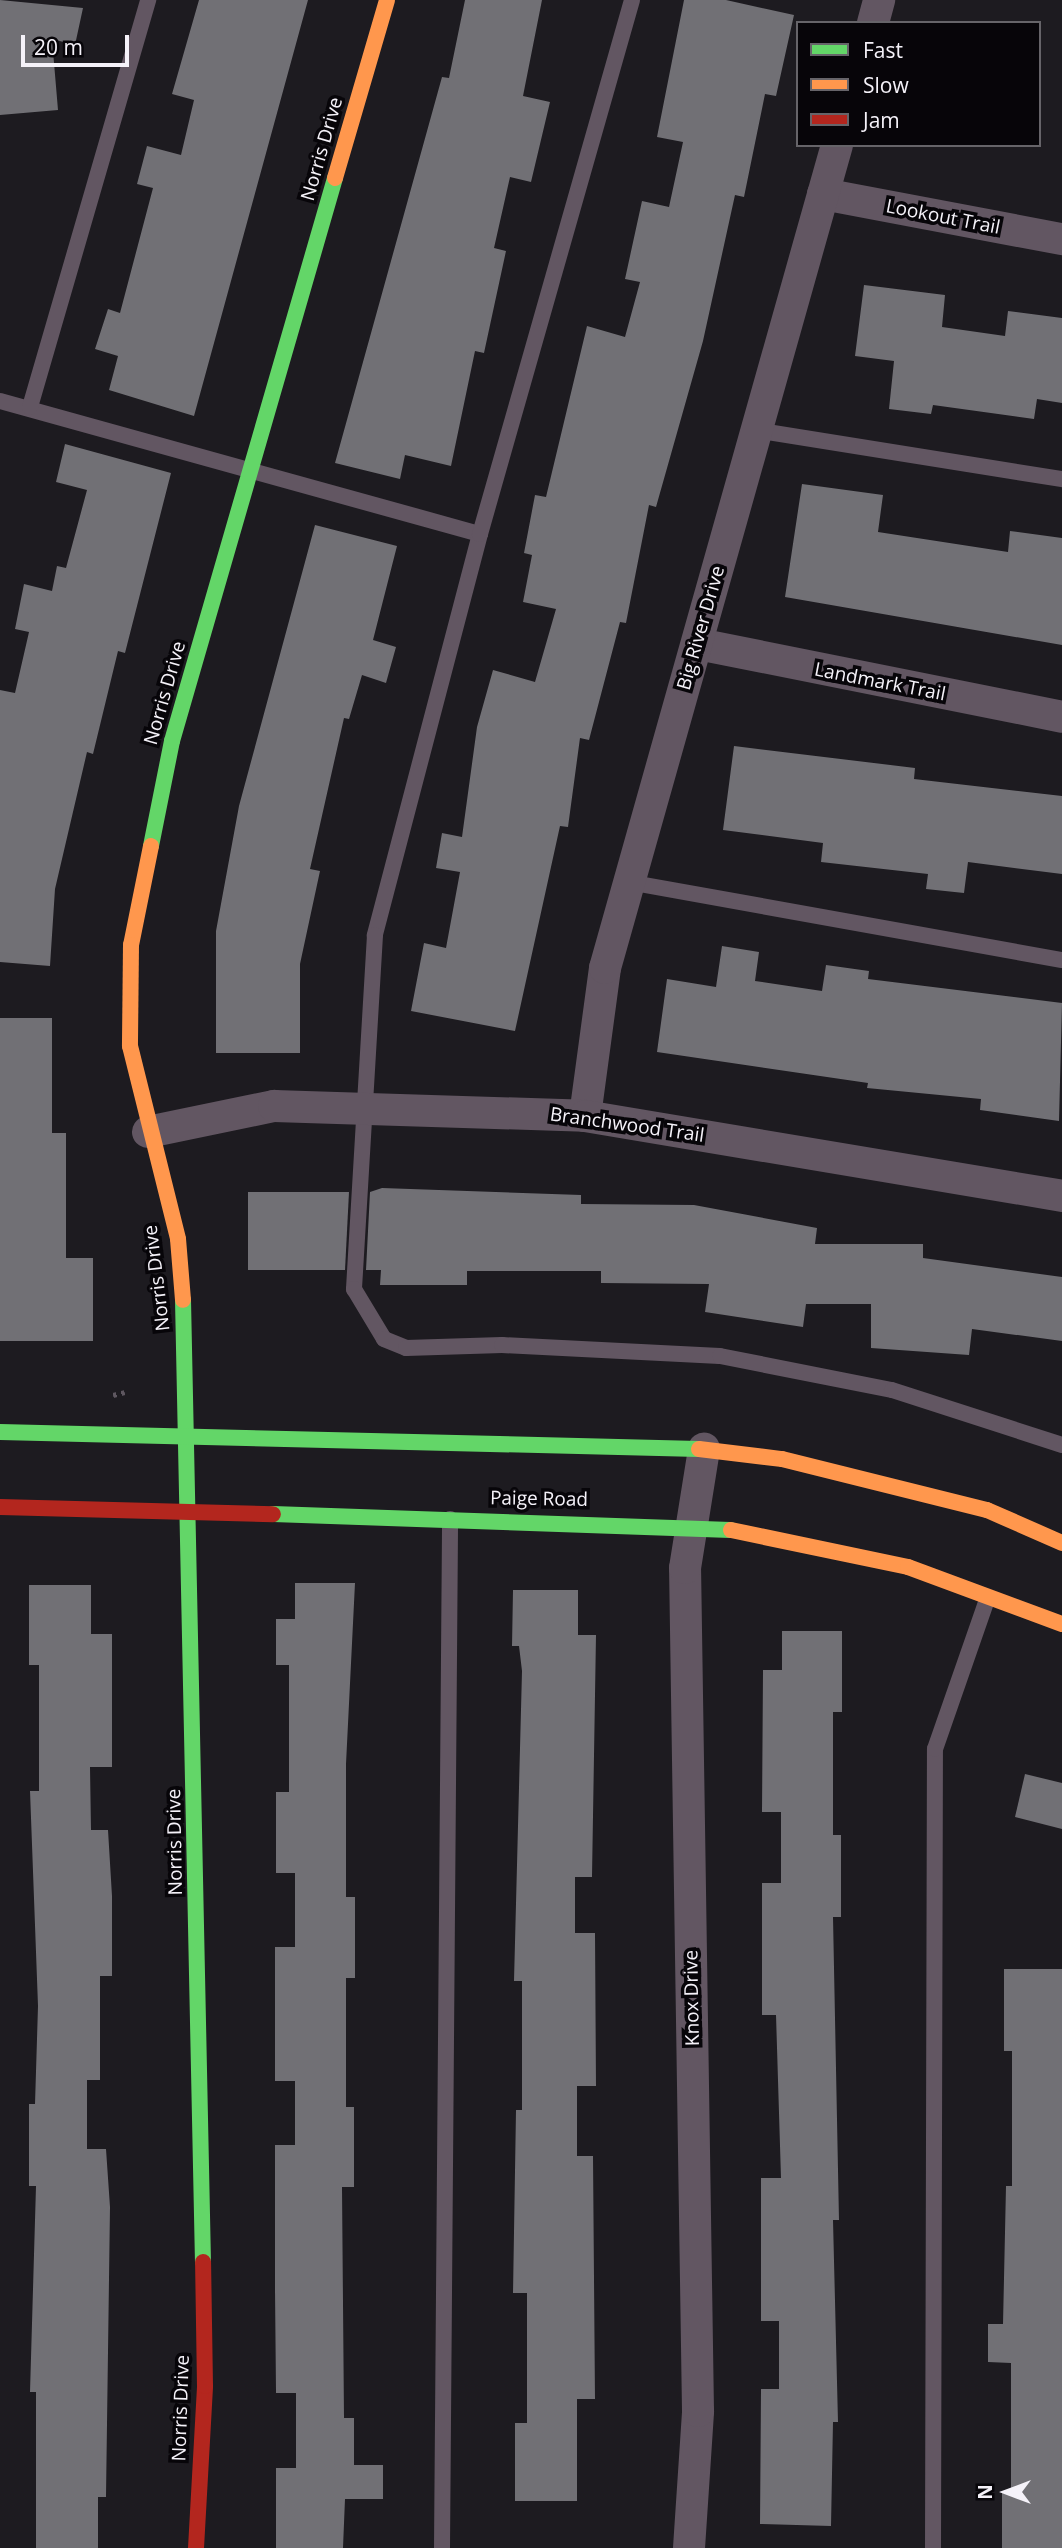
<!DOCTYPE html>
<html>
<head>
<meta charset="utf-8">
<style>
	body { margin:0 }
	#map { position:relative; width:1062px; height:2548px; overflow:hidden; background:#1d1b20; font-family:"Open Sans",sans-serif }
	div>[style] { position:absolute }
	[style*='--x'] { left:calc(var(--x)*1px); top:calc(var(--y)*1px); width:calc(var(--w)*1px); rotate:calc(var(--a)*1deg) }
	.building>* { inset:0; background:#717075 }
	.path>* { height:4.5px; margin-top:-2.25px; transform-origin:0; background:repeating-linear-gradient(90deg,#5e5760 0 3.5px,transparent 0 8.5px) }
	.lane>* { height:16px; margin:-8px; padding:0 8px; transform-origin:8px; border-radius:8px; background:#625662 }
	.street>* { height:32px; margin:-16px; padding:0 16px; transform-origin:16px; border-radius:16px; background:#625662 }
	.fast>* { height:16px; margin:-8px; padding:0 8px; transform-origin:8px; border-radius:8px; background:#63d668 }
	.slow>* { height:16px; margin:-8px; padding:0 8px; transform-origin:8px; border-radius:8px; background:#ff974d }
	.jam>* { height:16px; margin:-8px; padding:0 8px; transform-origin:8px; border-radius:8px; background:#b3261e }
	span { translate:-50% -50%; white-space:nowrap; text-align:center; line-height:1.15; -webkit-text-stroke:7px #070509; paint-order:stroke }
	.street-label { font-size:19px; color:#f5f2f9 }
	.legend { position:absolute; left:796px; top:21px; width:245px; height:126px; box-sizing:border-box; background:#070509; border:2px solid #666469; margin:0; padding:9px 12px; list-style:none; font-size:21px; color:#f5f2f9 }
	.legend li { display:flex; align-items:center; gap:14px; height:35px }
	.legend b { width:35px; border:2px solid #666469 }
	.north { position:absolute; left:971px; top:2457px; width:70px; height:70px; -webkit-text-stroke:5px #070509; paint-order:stroke; rotate:270deg; font-size:19px; font-weight:700; line-height:28px; text-align:center; color:#f5f2f9 }
	.north::after { content:''; display:block; margin:auto; width:24px; height:32px; background:#f5f2f9; clip-path:polygon(50% 0,100% 100%,50% 72%,0 100%) }
	.scale { position:absolute; left:21px; top:35px; width:108px; height:32px; box-sizing:border-box; border:4px solid #f5f2f9; border-top:0; padding-left:9px; font-size:21px; line-height:24px; white-space:nowrap; color:#f5f2f9; -webkit-text-stroke:5px #070509; paint-order:stroke }
</style>
</head>
<body>
<div id="map">
	<div class="building">
		<i style="clip-path:polygon(0 0,83px 8px,75px 45px,52px 39px,58px 110px,0 115px)"></i>
		<i style="clip-path:polygon(199px 0,308px 0,194px 416px,109px 390px,118px 356px,95px 349px,108px 309px,120px 313px,153px 188px,137px 184px,147px 146px,181px 155px,194px 100px,172px 94px)"></i>
		<i style="clip-path:polygon(465px 0,542px 0,523px 96px,550px 102px,531px 182px,510px 177px,494px 248px,506px 251px,484px 353px,475px 351px,451px 466px,405px 455px,400px 479px,335px 463px,442px 77px,449px 78px)"></i>
		<i style="clip-path:polygon(684px 0,726px 0,794px 15px,776px 96px,765px 94px,744px 197px,735px 195px,703px 341px,656px 507px,649px 505px,626px 623px,620px 622px,589px 740px,580px 738px,568px 827px,560px 826px,515px 1031px,411px 1011px,424px 943px,446px 948px,460px 872px,436px 868px,442px 833px,462px 837px,477px 727px,493px 670px,535px 682px,556px 609px,523px 602px,532px 555px,524px 553px,535px 495px,546px 497px,587px 326px,625px 337px,640px 282px,625px 279px,642px 201px,669px 207px,683px 142px,657px 137px)"></i>
		<i style="clip-path:polygon(864px 285px,945px 295px,942px 327px,1005px 336px,1008px 311px,1062px 318px,1062px 403px,1037px 399px,1034px 419px,933px 405px,931px 414px,889px 409px,894px 361px,855px 356px)"></i>
		<i style="clip-path:polygon(65px 444px,171px 473px,125px 653px,118px 651px,93px 754px,87px 752px,55px 889px,50px 966px,0 962px,0 690px,15px 693px,29px 632px,15px 629px,24px 584px,52px 591px,57px 566px,66px 568px,87px 490px,56px 482px)"></i>
		<i style="clip-path:polygon(802px 484px,883px 495px,878px 532px,1008px 552px,1010px 531px,1062px 538px,1062px 645px,785px 597px)"></i>
		<i style="clip-path:polygon(315px 525px,397px 546px,373px 640px,396px 647px,386px 683px,362px 675px,349px 719px,344px 718px,310px 869px,320px 871px,300px 964px,300px 1053px,216px 1053px,216px 931px,239px 806px)"></i>
		<i style="clip-path:polygon(734px 746px,915px 768px,914px 779px,1062px 796px,1062px 874px,968px 862px,964px 893px,926px 889px,928px 874px,821px 862px,823px 843px,723px 830px)"></i>
		<i style="clip-path:polygon(722px 946px,759px 952px,755px 981px,822px 991px,826px 965px,869px 971px,868px 979px,1062px 1003px,1059px 1121px,980px 1110px,981px 1099px,867px 1088px,868px 1083px,657px 1052px,667px 979px,716px 987px)"></i>
		<i style="clip-path:polygon(0 1018px,52px 1018px,52px 1133px,66px 1133px,66px 1258px,93px 1258px,93px 1341px,0 1341px)"></i>
		<i style="clip-path:polygon(382px 1188px,581px 1195px,581px 1204px,694px 1205px,817px 1228px,815px 1244px,923px 1244px,923px 1258px,1062px 1277px,1062px 1341px,972px 1329px,969px 1355px,871px 1348px,871px 1304px,806px 1304px,803px 1327px,705px 1312px,709px 1284px,601px 1283px,601px 1271px,467px 1271px,467px 1285px,380px 1285px,381px 1270px,366px 1270px,370px 1192px)"></i>
		<i style="clip-path:polygon(248px 1192px,349px 1192px,345px 1270px,248px 1270px)"></i>
		<i style="clip-path:polygon(295px 1583px,355px 1583px,346px 1764px,346px 1897px,355px 1897px,355px 1978px,346px 1978px,346px 2107px,354px 2107px,354px 2187px,342px 2187px,344px 2418px,354px 2418px,354px 2465px,383px 2465px,383px 2499px,345px 2499px,343px 2548px,276px 2548px,276px 2468px,296px 2468px,296px 2393px,276px 2393px,275px 2290px,275px 2145px,295px 2145px,295px 2081px,275px 2081px,275px 1947px,295px 1947px,295px 1873px,276px 1873px,276px 1792px,289px 1792px,289px 1665px,276px 1665px,276px 1619px,295px 1619px)"></i>
		<i style="clip-path:polygon(29px 1585px,91px 1585px,91px 1634px,112px 1634px,112px 1767px,90px 1767px,91px 1830px,108px 1830px,112px 1896px,112px 1976px,100px 1976px,100px 2080px,87px 2080px,87px 2149px,106px 2149px,110px 2207px,106px 2497px,98px 2497px,98px 2548px,36px 2548px,36px 2392px,30px 2392px,36px 2186px,29px 2186px,29px 2104px,35px 2104px,38px 2006px,30px 1791px,39px 1791px,39px 1665px,29px 1665px)"></i>
		<i style="clip-path:polygon(513px 1590px,578px 1590px,578px 1635px,596px 1635px,592px 1877px,575px 1877px,575px 1933px,595px 1933px,596px 2086px,577px 2086px,577px 2156px,593px 2156px,595px 2399px,577px 2399px,577px 2501px,515px 2501px,515px 2423px,527px 2423px,527px 2293px,513px 2293px,516px 2110px,522px 2110px,522px 1981px,514px 1981px,522px 1671px,519px 1646px,512px 1646px)"></i>
		<i style="clip-path:polygon(782px 1631px,842px 1631px,842px 1712px,833px 1712px,833px 1835px,841px 1835px,841px 1917px,833px 1917px,839px 2220px,833px 2220px,838px 2422px,833px 2422px,831px 2526px,760px 2524px,761px 2389px,779px 2389px,779px 2321px,761px 2321px,761px 2178px,781px 2178px,776px 2015px,762px 2015px,762px 1883px,781px 1883px,781px 1812px,762px 1812px,763px 1670px,782px 1670px)"></i>
		<i style="clip-path:polygon(1025px 1774px,1062px 1783px,1062px 1829px,1015px 1817px)"></i>
		<i style="clip-path:polygon(1004px 1969px,1062px 1969px,1062px 2548px,1002px 2548px,1002px 2491px,1011px 2491px,1011px 2363px,988px 2362px,988px 2324px,1003px 2324px,1006px 2186px,1012px 2186px,1012px 2051px,1004px 2051px)"></i>
	</div>
	<div class="path">
		<i style="--x:113;--y:1395;--w:12;--a:-14"></i>
	</div>
	<div class="lane">
		<i style="--x:0;--y:401;--w:498;--a:15.5"></i>
		<i style="--x:480;--y:534;--w:415;--a:104.7"></i>
		<i style="--x:375;--y:935;--w:355;--a:93.4"></i>
		<i style="--x:354;--y:1289;--w:58;--a:59"></i>
		<i style="--x:384;--y:1339;--w:24;--a:22"></i>
		<i style="--x:406;--y:1348;--w:96;--a:-1.8"></i>
		<i style="--x:502;--y:1345;--w:218;--a:2.9"></i>
		<i style="--x:720;--y:1356;--w:175;--a:11.2"></i>
		<i style="--x:892;--y:1390;--w:179;--a:17.9"></i>
		<i style="--x:30;--y:407;--w:424;--a:-73.8"></i>
		<i style="--x:755;--y:430;--w:311;--a:9.1"></i>
		<i style="--x:480;--y:534;--w:555;--a:-74.11"></i>
		<i style="--x:628;--y:882;--w:441;--a:10.2"></i>
		<i style="--x:442;--y:2548;--w:1029;--a:-89.55"></i>
		<i style="--x:933;--y:2548;--w:799;--a:-89.86"></i>
		<i style="--x:935;--y:1749;--w:161;--a:-70.8"></i>
	</div>
	<div class="street">
		<i style="--x:873;--y:23;--w:24;--a:-75"></i>
		<i style="--x:823;--y:194;--w:243;--a:10.7"></i>
		<i style="--x:698;--y:644;--w:371;--a:11.3"></i>
		<i style="--x:585;--y:1116;--w:149;--a:-82.3"></i>
		<i style="--x:605;--y:968;--w:855;--a:-74.26"></i>
		<i style="--x:148;--y:1132;--w:129;--a:-11.7"></i>
		<i style="--x:274;--y:1106;--w:311;--a:1.8"></i>
		<i style="--x:585;--y:1116;--w:484;--a:9.5"></i>
		<i style="--x:689;--y:2548;--w:137;--a:-86.2"></i>
		<i style="--x:698;--y:2411;--w:843;--a:-90.88"></i>
		<i style="--x:685;--y:1568;--w:121;--a:-80.9"></i>
	</div>
	<div class="fast">
		<i style="--x:151;--y:846;--w:107;--a:-78.7"></i>
		<i style="--x:172;--y:741;--w:586;--a:-73.85"></i>
		<i style="--x:183;--y:1300;--w:962;--a:88.81"></i>
		<i style="--x:0;--y:1432;--w:699;--a:1.39"></i>
		<i style="--x:273;--y:1514;--w:458;--a:2"></i>
	</div>
	<div class="slow">
		<i style="--x:335;--y:178;--w:185;--a:-73.7"></i>
		<i style="--x:151;--y:846;--w:101;--a:101.4"></i>
		<i style="--x:131;--y:945;--w:101;--a:90.6"></i>
		<i style="--x:130;--y:1046;--w:199;--a:76"></i>
		<i style="--x:178;--y:1239;--w:61;--a:85.3"></i>
		<i style="--x:699;--y:1449;--w:84;--a:6.9"></i>
		<i style="--x:782;--y:1459;--w:211;--a:14"></i>
		<i style="--x:987;--y:1510;--w:82;--a:23.7"></i>
		<i style="--x:731;--y:1530;--w:181;--a:11.8"></i>
		<i style="--x:908;--y:1567;--w:164;--a:20.3"></i>
	</div>
	<div class="jam">
		<i style="--x:0;--y:1507;--w:273;--a:1.5"></i>
		<i style="--x:196;--y:2548;--w:162;--a:-86.8"></i>
		<i style="--x:205;--y:2386;--w:124;--a:-90.9"></i>
	</div>
	<div class="street-label">
		<span style="left:322px;top:149px;rotate:-74deg">Norris Drive</span>
		<span style="left:943px;top:217px;rotate:11deg">Lookout Trail</span>
		<span style="left:701px;top:628px;rotate:-74deg">Big River Drive</span>
		<span style="left:880px;top:682px;rotate:11deg">Landmark Trail</span>
		<span style="left:165px;top:693px;rotate:-74deg">Norris Drive</span>
		<span style="left:627px;top:1125px;rotate:8deg">Branchwood Trail</span>
		<span style="left:157px;top:1278px;rotate:-97deg">Norris Drive</span>
		<span style="left:539px;top:1499px;rotate:1deg">Paige Road</span>
		<span style="left:175px;top:1842px;rotate:-91deg">Norris Drive</span>
		<span style="left:692px;top:1998px;rotate:-91deg">Knox Drive</span>
		<span style="left:181px;top:2408px;rotate:-88deg">Norris Drive</span>
	</div>
	<ul class="legend">
	<li><b style="height:9px;background:#63d668"></b>Fast</li>
	<li><b style="height:9px;background:#ff974d"></b>Slow</li>
	<li><b style="height:9px;background:#b3261e"></b>Jam</li>
	</ul>
	<div class="north">N</div>
	<div class="scale">20 m</div>
</div>
</body>
</html>
